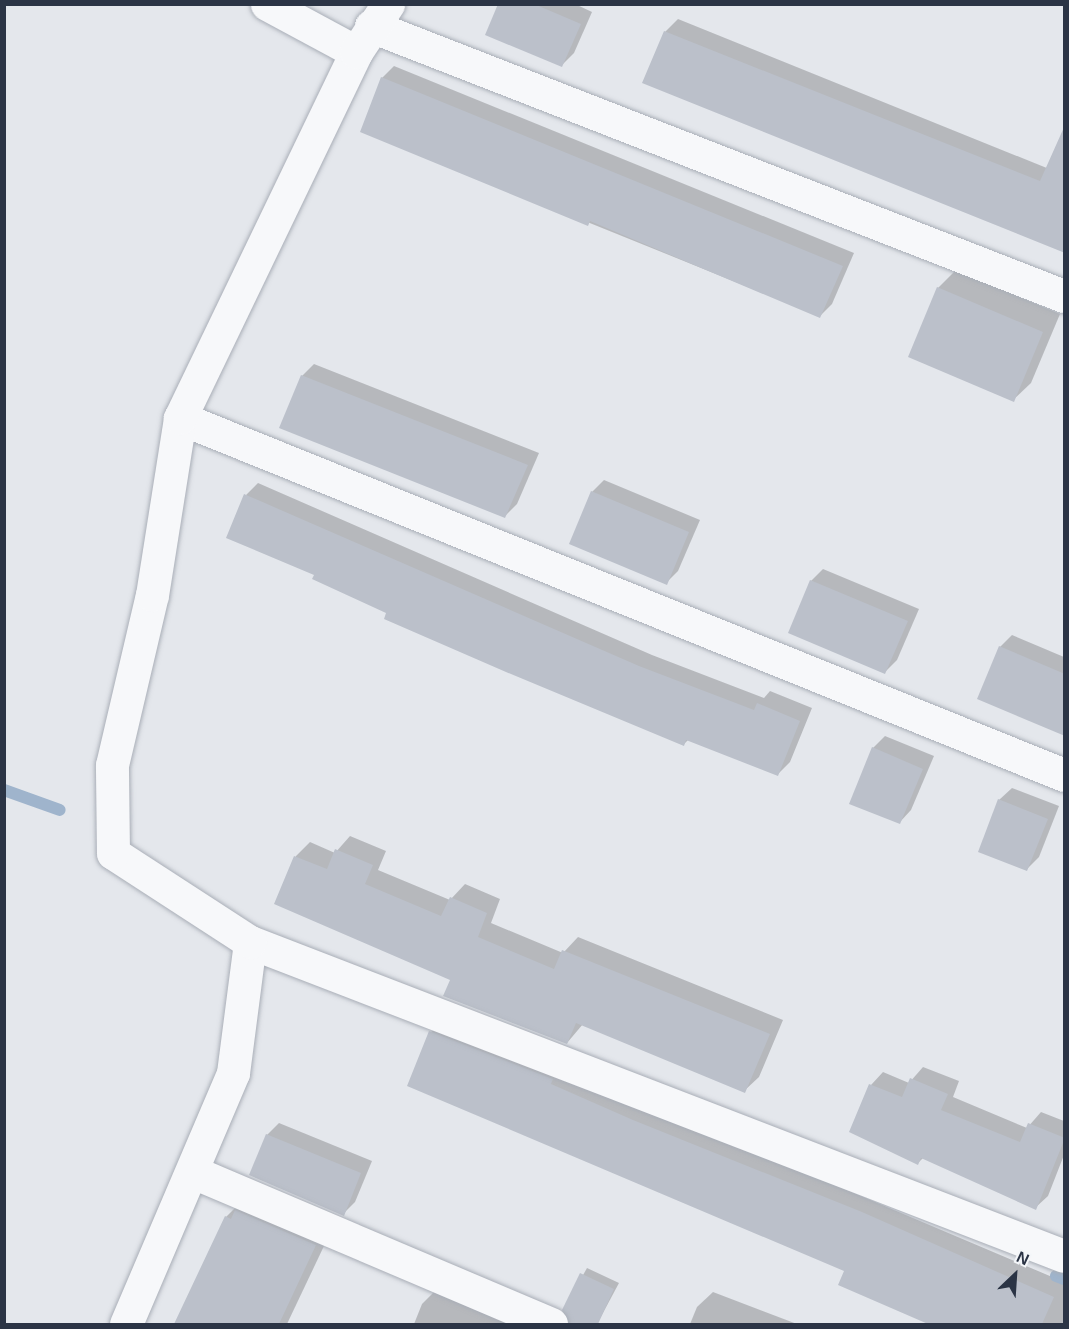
<!DOCTYPE html>
<html>
<head>
<meta charset="utf-8">
<style>
	body { margin:0 }
	#map { position:relative; width:1069px; height:1329px; overflow:hidden; background:#e4e7ec; font-family:Helvetica,sans-serif }
	div>[style] { position:absolute }
	[style*='--x'] { left:calc(var(--x)*1px); top:calc(var(--y)*1px); width:calc(var(--w)*1px); rotate:calc(var(--a)*1deg) }
	.shadow>* { inset:0; background:#0003 }
	.stream>* { height:12px; margin:-6px; padding:0 6px; transform-origin:6px; border-radius:6px; background:#9fb4cc }
	.building>* { inset:0; background:#bbc0ca }
	.roads { filter:drop-shadow(0 0 2px #a9aeb7) drop-shadow(0 0 2px #a9aeb7) }
	.minor>* { height:33px; margin:-16.5px; padding:0 16.5px; transform-origin:16.5px; border-radius:16.5px; background:#f7f8fa }
	span { translate:-50% -50%; white-space:nowrap; text-align:center; line-height:1.15; -webkit-text-stroke:5px #f4f6f9; paint-order:stroke }
	.frame { position:absolute; inset:0; border:6px solid #2b3445; pointer-events:none }
	.north { position:absolute; left:985px; top:1245px; width:60px; height:60px; -webkit-text-stroke:4px #f4f6f9; paint-order:stroke; rotate:25deg; font-size:16px; font-weight:700; line-height:24px; text-align:center; color:#2b3445 }
	.north::after { content:''; display:block; margin:auto; width:21px; height:27px; background:#2b3445; clip-path:polygon(50% 0,100% 100%,50% 72%,0 100%) }
</style>
</head>
<body>
<div id="map">
	<div class="shadow">
		<i style="clip-path:polygon(499px 4px,575px 4px,592px 12px,574px 53px,562px 65px)"></i>
		<i style="clip-path:polygon(678px 19px,1064px 175px,1064px 250px,644px 82px,665px 32px)"></i>
		<i style="clip-path:polygon(394px 66px,854px 253px,832px 304px,820px 316px,362px 131px,382px 78px)"></i>
		<i style="clip-path:polygon(956px 270px,1060px 314px,1031px 383px,1013px 400px,938px 288px)"></i>
		<i style="clip-path:polygon(314px 364px,539px 453px,517px 504px,505px 516px,302px 376px)"></i>
		<i style="clip-path:polygon(604px 480px,700px 520px,678px 571px,666px 583px,592px 492px)"></i>
		<i style="clip-path:polygon(258px 483px,652px 655px,764px 698px,770px 691px,812px 708px,790px 762px,778px 774px,689px 739px,684px 744px,388px 613px,316px 574px,246px 495px)"></i>
		<i style="clip-path:polygon(823px 569px,919px 609px,897px 660px,885px 672px,811px 581px)"></i>
		<i style="clip-path:polygon(1012px 635px,1064px 657px,1064px 734px,1000px 647px)"></i>
		<i style="clip-path:polygon(885px 736px,934px 756px,911px 810px,899px 823px,873px 748px)"></i>
		<i style="clip-path:polygon(1012px 788px,1059px 806px,1039px 857px,1027px 869px,999px 800px)"></i>
		<i style="clip-path:polygon(350px 836px,386px 851px,378px 870px,450px 900px,465px 884px,500px 899px,491px 923px,563px 953px,578px 937px,783px 1020px,759px 1077px,744px 1091px,583px 1024px,567px 1043px,451px 979px,276px 903px,296px 856px,310px 842px,335px 853px)"></i>
		<i style="clip-path:polygon(444px 1019px,1064px 1282px,1064px 1324px,932px 1324px,840px 1284px,846px 1270px,431px 1032px)"></i>
		<i style="clip-path:polygon(923px 1067px,959px 1081px,953px 1097px,1027px 1128px,1041px 1112px,1064px 1121px,1064px 1155px,1048px 1196px,1035px 1208px,924px 1157px,918px 1163px,871px 1085px,883px 1072px,909px 1083px)"></i>
		<i style="clip-path:polygon(279px 1123px,372px 1161px,355px 1202px,343px 1214px,267px 1135px)"></i>
		<i style="clip-path:polygon(244px 1199px,333px 1227px,287px 1324px,175px 1324px,226px 1217px)"></i>
		<i style="clip-path:polygon(587px 1268px,619px 1283px,597px 1324px,564px 1309px)"></i>
		<i style="clip-path:polygon(434px 1292px,513px 1324px,414px 1324px,422px 1304px)"></i>
		<i style="clip-path:polygon(713px 1292px,797px 1324px,690px 1324px,697px 1307px)"></i>
	</div>
	<div class="stream">
		<i style="--x:4;--y:790;--w:59;--a:19.7"></i>
		<i style="--x:1056;--y:1276;--w:9;--a:21"></i>
	</div>
	<div class="building">
		<i style="clip-path:polygon(498px 4px,534px 4px,581px 24px,562px 67px,485px 35px)"></i>
		<i style="clip-path:polygon(664px 31px,1040px 181px,1065px 125px,1065px 253px,642px 83px)"></i>
		<i style="clip-path:polygon(381px 77px,843px 266px,820px 318px,590px 221px,588px 226px,360px 132px)"></i>
		<i style="clip-path:polygon(937px 287px,1043px 332px,1014px 402px,908px 357px)"></i>
		<i style="clip-path:polygon(301px 375px,528px 465px,505px 518px,279px 428px)"></i>
		<i style="clip-path:polygon(591px 491px,689px 532px,667px 585px,569px 544px)"></i>
		<i style="clip-path:polygon(244px 494px,639px 666px,754px 710px,757px 703px,800px 721px,778px 776px,686px 740px,684px 746px,506px 672px,384px 619px,386px 613px,312px 579px,314px 575px,226px 538px)"></i>
		<i style="clip-path:polygon(810px 580px,908px 621px,885px 674px,788px 633px)"></i>
		<i style="clip-path:polygon(999px 646px,1065px 674px,1065px 736px,977px 699px)"></i>
		<i style="clip-path:polygon(872px 747px,923px 769px,900px 824px,849px 804px)"></i>
		<i style="clip-path:polygon(998px 799px,1048px 819px,1027px 871px,978px 852px)"></i>
		<i style="clip-path:polygon(335px 849px,373px 865px,365px 884px,441px 916px,450px 897px,487px 913px,478px 937px,554px 969px,562px 950px,770px 1034px,745px 1093px,576px 1023px,567px 1044px,443px 996px,450px 980px,274px 904px,294px 856px,327px 869px)"></i>
		<i style="clip-path:polygon(429px 1031px,553px 1079px,551px 1084px,633px 1120px,862px 1212px,1054px 1297px,1042px 1324px,928px 1324px,838px 1285px,844px 1271px,407px 1086px)"></i>
		<i style="clip-path:polygon(910px 1078px,948px 1094px,941px 1110px,1020px 1142px,1028px 1123px,1065px 1138px,1036px 1210px,921px 1158px,918px 1165px,849px 1132px,869px 1084px,902px 1097px)"></i>
		<i style="clip-path:polygon(266px 1134px,361px 1173px,344px 1216px,249px 1175px)"></i>
		<i style="clip-path:polygon(235px 1210px,316px 1245px,279px 1324px,174px 1324px,225px 1216px,231px 1219px)"></i>
		<i style="clip-path:polygon(580px 1273px,614px 1289px,598px 1324px,569px 1324px,562px 1310px)"></i>
	</div>
	<div class="roads">
		<div class="minor">
			<i style="--x:267;--y:4;--w:101;--a:28.3"></i>
			<i style="--x:371;--y:26;--w:744;--a:21.29"></i>
			<i style="--x:180;--y:418;--w:953;--a:21.99"></i>
			<i style="--x:250;--y:942;--w:872;--a:21.09"></i>
			<i style="--x:193;--y:1172;--w:389;--a:23"></i>
			<i style="--x:126;--y:1324;--w:273;--a:-66.9"></i>
			<i style="--x:233;--y:1073;--w:132;--a:-82.6"></i>
			<i style="--x:250;--y:942;--w:163;--a:-147"></i>
			<i style="--x:113;--y:853;--w:88;--a:-90.7"></i>
			<i style="--x:112;--y:765;--w:175;--a:-76.8"></i>
			<i style="--x:152;--y:595;--w:179;--a:-81"></i>
			<i style="--x:180;--y:418;--w:406;--a:-64.3"></i>
			<i style="--x:356;--y:52;--w:58;--a:-56.3"></i>
		</div>
	</div>
	<div class="frame"></div>
	<div class="north">N</div>
</div>
</body>
</html>
